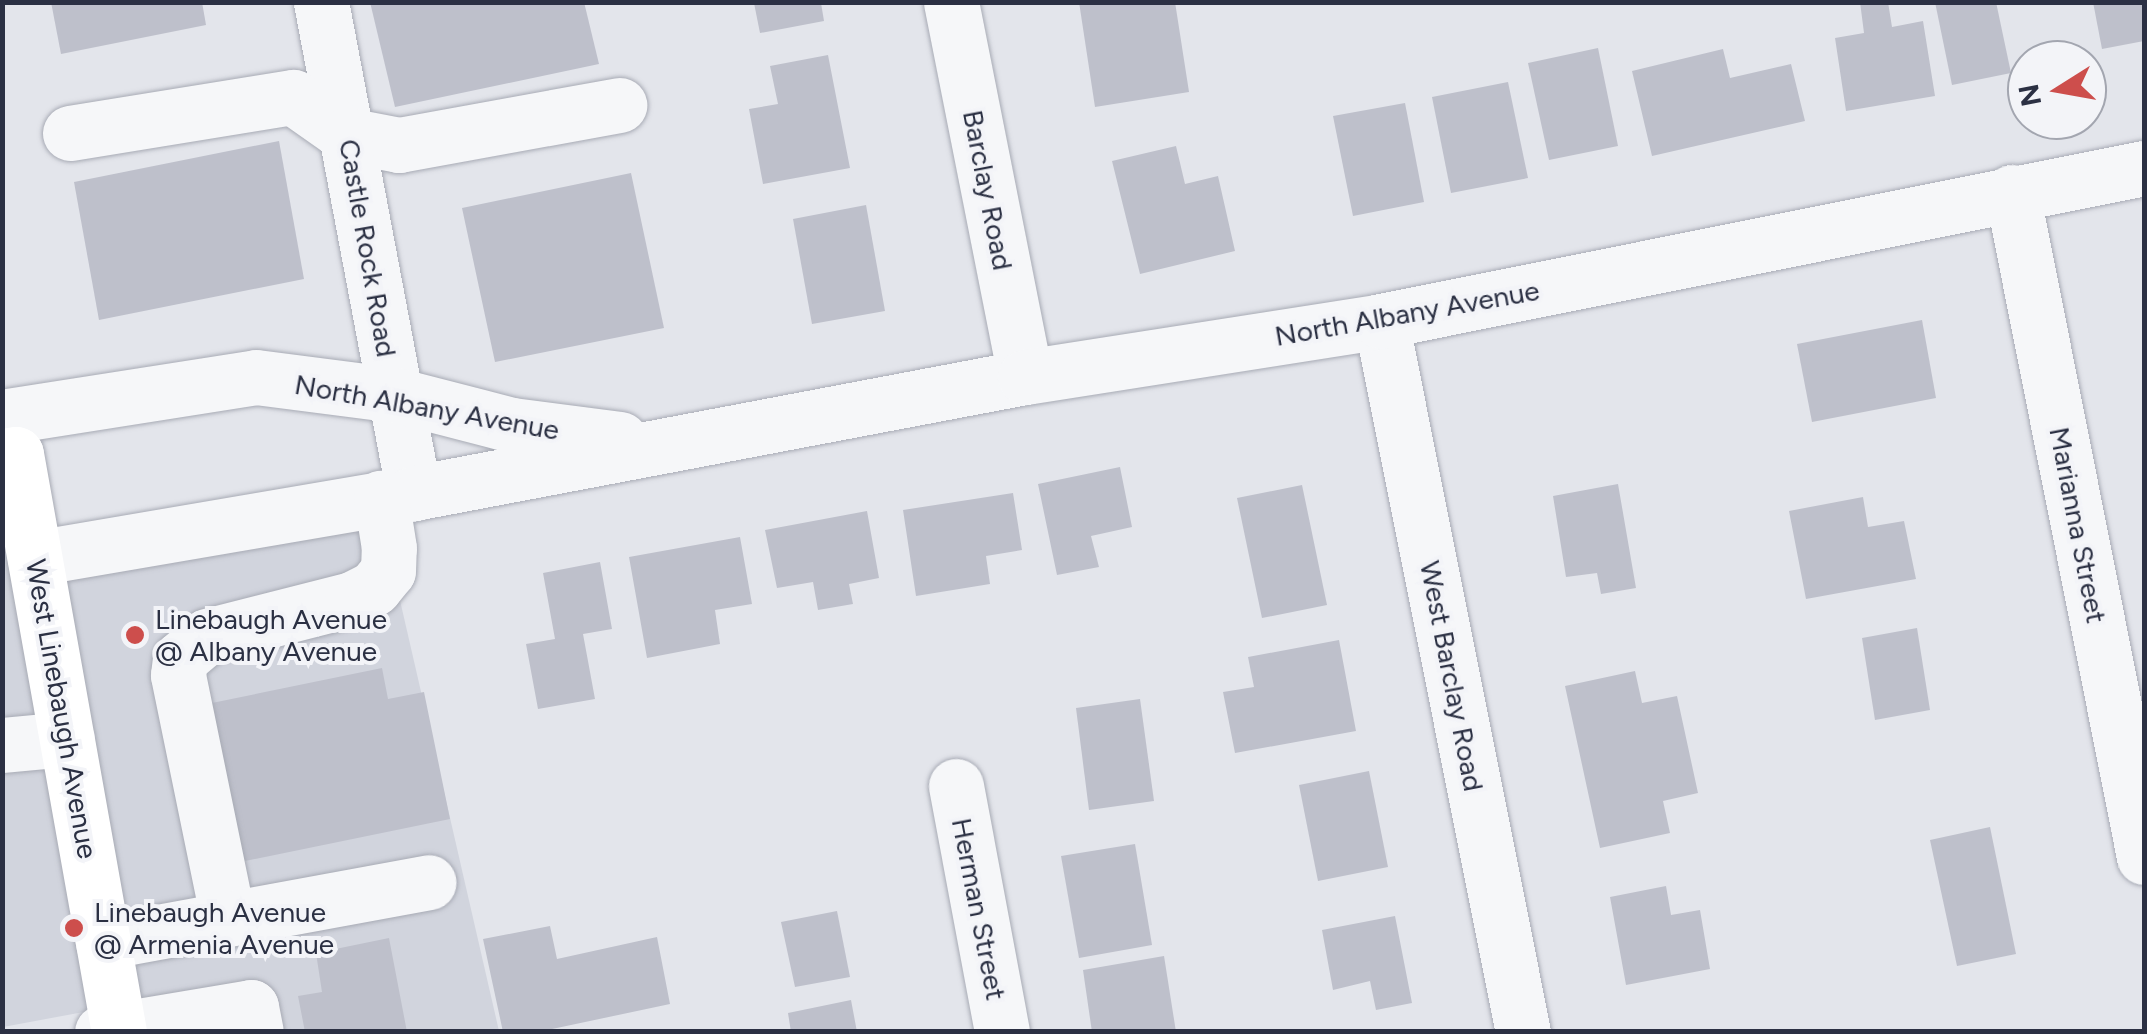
<!DOCTYPE html>
<html>
<head>
<meta charset="utf-8">
<style>
	body { margin:0 }
	#map { position:relative; width:2147px; height:1034px; overflow:hidden; background:#e3e5eb; font-family:Figtree,sans-serif }
	div>[style] { position:absolute }
	[style*='--x'] { left:calc(var(--x)*1px); top:calc(var(--y)*1px); width:calc(var(--w)*1px); rotate:calc(var(--a)*1deg) }
	.built>* { inset:0; background:#d1d4dd }
	.building>* { inset:0; background:#bec0cb }
	.roads { filter:drop-shadow(0 0 2px #a8abb5) drop-shadow(0 0 2px #a8abb5) }
	.minor>* { height:55px; margin:-27.5px; padding:0 27.5px; transform-origin:27.5px; border-radius:27.5px; background:#f6f7f9 }
	.major>* { height:55px; margin:-27.5px; padding:0 27.5px; transform-origin:27.5px; border-radius:27.5px; background:#fff }
	.dots>* { width:28px; height:28px; translate:-50% -50%; box-sizing:border-box; border:5px solid #f3f4f8; border-radius:50% }
	span { translate:-50% -50%; white-space:nowrap; text-align:center; line-height:1.15; -webkit-text-stroke:8px #f3f4f8; paint-order:stroke }
	.street-label { font-size:28px; color:#2b3043 }
	.poi-label { font-size:28px; color:#2b3043 }
	.left { translate:0 -50%; text-align:left }
	.frame { position:absolute; inset:0; border:5px solid #2b3043; pointer-events:none }
	.north { position:absolute; left:2007px; top:40px; width:100px; height:100px; box-sizing:border-box; background:#f3f4f8; border:2px solid #a3a6b0; border-radius:50%; rotate:259deg; font-size:28px; font-weight:700; line-height:40px; text-align:center; color:#2b3043 }
	.north::after { content:''; display:block; margin:auto; width:35px; height:45px; background:#cd4e4c; clip-path:polygon(50% 0,100% 100%,50% 72%,0 100%) }
</style>
</head>
<body>
<div id="map">
	<div class="built">
		<i style="clip-path:polygon(382px 522px,499px 1031px,147px 1031px,65px 576px)"></i>
		<i style="clip-path:polygon(2px 523px,89px 1011px,3px 1027px,2px 1027px)"></i>
	</div>
	<div class="building">
		<i style="clip-path:polygon(51px 2px,202px 2px,206px 25px,61px 54px)"></i>
		<i style="clip-path:polygon(370px 2px,584px 2px,599px 64px,395px 107px)"></i>
		<i style="clip-path:polygon(1079px 2px,1175px 2px,1189px 92px,1095px 107px)"></i>
		<i style="clip-path:polygon(1860px 2px,1888px 2px,1892px 27px,1923px 21px,1935px 96px,1846px 111px,1835px 38px,1864px 33px)"></i>
		<i style="clip-path:polygon(1935px 2px,1996px 2px,2011px 73px,1952px 85px)"></i>
		<i style="clip-path:polygon(2093px 2px,2144px 2px,2144px 41px,2102px 49px)"></i>
		<i style="clip-path:polygon(754px 3px,821px 3px,824px 21px,760px 33px)"></i>
		<i style="clip-path:polygon(1598px 48px,1618px 146px,1549px 160px,1528px 63px)"></i>
		<i style="clip-path:polygon(1723px 49px,1730px 78px,1791px 64px,1805px 121px,1652px 156px,1632px 71px)"></i>
		<i style="clip-path:polygon(828px 55px,850px 168px,763px 184px,749px 109px,778px 104px,770px 66px)"></i>
		<i style="clip-path:polygon(1508px 82px,1528px 178px,1451px 193px,1432px 97px)"></i>
		<i style="clip-path:polygon(1405px 103px,1424px 202px,1353px 216px,1333px 116px)"></i>
		<i style="clip-path:polygon(279px 141px,304px 279px,99px 320px,74px 182px)"></i>
		<i style="clip-path:polygon(1176px 146px,1185px 184px,1218px 176px,1235px 251px,1140px 274px,1112px 161px)"></i>
		<i style="clip-path:polygon(631px 173px,664px 328px,495px 362px,462px 208px)"></i>
		<i style="clip-path:polygon(866px 205px,885px 311px,812px 324px,793px 219px)"></i>
		<i style="clip-path:polygon(1922px 320px,1936px 398px,1812px 422px,1797px 344px)"></i>
		<i style="clip-path:polygon(1120px 467px,1132px 527px,1091px 536px,1099px 567px,1057px 575px,1038px 484px)"></i>
		<i style="clip-path:polygon(1618px 484px,1636px 588px,1601px 594px,1597px 573px,1566px 577px,1553px 496px)"></i>
		<i style="clip-path:polygon(1302px 485px,1327px 605px,1262px 618px,1237px 498px)"></i>
		<i style="clip-path:polygon(1013px 493px,1022px 550px,986px 556px,990px 584px,916px 596px,903px 510px)"></i>
		<i style="clip-path:polygon(1863px 497px,1868px 527px,1904px 521px,1916px 579px,1806px 599px,1789px 511px)"></i>
		<i style="clip-path:polygon(867px 511px,879px 578px,849px 584px,853px 604px,818px 610px,813px 582px,777px 588px,765px 530px)"></i>
		<i style="clip-path:polygon(740px 537px,752px 604px,715px 610px,720px 644px,647px 658px,629px 557px)"></i>
		<i style="clip-path:polygon(600px 562px,612px 629px,583px 634px,595px 699px,538px 709px,526px 644px,555px 639px,543px 573px)"></i>
		<i style="clip-path:polygon(1917px 628px,1930px 710px,1875px 720px,1862px 638px)"></i>
		<i style="clip-path:polygon(1339px 640px,1356px 731px,1235px 753px,1223px 692px,1254px 687px,1248px 657px)"></i>
		<i style="clip-path:polygon(382px 668px,388px 699px,424px 692px,450px 819px,240px 862px,207px 704px)"></i>
		<i style="clip-path:polygon(1635px 671px,1642px 703px,1677px 696px,1698px 793px,1663px 801px,1670px 833px,1600px 848px,1565px 686px)"></i>
		<i style="clip-path:polygon(1140px 699px,1154px 801px,1089px 810px,1076px 708px)"></i>
		<i style="clip-path:polygon(1369px 771px,1388px 867px,1318px 881px,1299px 785px)"></i>
		<i style="clip-path:polygon(1990px 827px,2016px 954px,1957px 966px,1930px 840px)"></i>
		<i style="clip-path:polygon(1135px 844px,1152px 945px,1079px 958px,1061px 856px)"></i>
		<i style="clip-path:polygon(1666px 886px,1671px 915px,1700px 910px,1710px 969px,1626px 985px,1610px 897px)"></i>
		<i style="clip-path:polygon(837px 911px,850px 977px,795px 987px,781px 922px)"></i>
		<i style="clip-path:polygon(1395px 916px,1412px 1003px,1376px 1010px,1370px 981px,1333px 990px,1322px 930px)"></i>
		<i style="clip-path:polygon(550px 926px,557px 959px,657px 937px,670px 1004px,538px 1032px,503px 1032px,483px 939px)"></i>
		<i style="clip-path:polygon(389px 938px,407px 1032px,305px 1032px,298px 996px,322px 992px,316px 953px)"></i>
		<i style="clip-path:polygon(1164px 956px,1176px 1032px,1092px 1032px,1083px 970px)"></i>
		<i style="clip-path:polygon(851px 1000px,857px 1032px,791px 1032px,788px 1013px)"></i>
	</div>
	<div class="roads">
		<div class="minor">
			<i style="--x:321;--y:2;--w:500;--a:79.3"></i>
			<i style="--x:951;--y:2;--w:382;--a:78.8"></i>
			<i style="--x:70;--y:133;--w:226;--a:-9.2"></i>
			<i style="--x:293;--y:97;--w:66;--a:35.1"></i>
			<i style="--x:347;--y:135;--w:53;--a:10.9"></i>
			<i style="--x:399;--y:145;--w:224;--a:-10.3"></i>
			<i style="--x:2012;--y:192;--w:678;--a:78.77"></i>
			<i style="--x:1381;--y:321;--w:725;--a:78.71"></i>
			<i style="--x:8;--y:416;--w:251;--a:-8.9"></i>
			<i style="--x:256;--y:377;--w:141;--a:7.3"></i>
			<i style="--x:396;--y:395;--w:120;--a:14.5"></i>
			<i style="--x:512;--y:425;--w:109;--a:7.4"></i>
			<i style="--x:35;--y:558;--w:385;--a:-9.7"></i>
			<i style="--x:414;--y:493;--w:622;--a:-10.75"></i>
			<i style="--x:1025;--y:377;--w:360;--a:-8.9"></i>
			<i style="--x:1381;--y:321;--w:778;--a:-11.34"></i>
			<i style="--x:2;--y:745;--w:65;--a:-5.3"></i>
			<i style="--x:956;--y:786;--w:250;--a:79.4"></i>
			<i style="--x:228;--y:919;--w:249;--a:-101.6"></i>
			<i style="--x:178;--y:675;--w:16;--a:-83"></i>
			<i style="--x:180;--y:659;--w:35;--a:-40"></i>
			<i style="--x:207;--y:636;--w:150;--a:-14.3"></i>
			<i style="--x:352;--y:599;--w:25;--a:-27"></i>
			<i style="--x:374;--y:588;--w:22;--a:-51"></i>
			<i style="--x:388;--y:571;--w:23;--a:-88"></i>
			<i style="--x:389;--y:548;--w:51;--a:-99.1"></i>
			<i style="--x:103;--y:942;--w:331;--a:-10.4"></i>
			<i style="--x:102;--y:1032;--w:151;--a:-9.5"></i>
			<i style="--x:251;--y:1007;--w:25;--a:79"></i>
		</div>
		<div class="major">
			<i style="--x:2;--y:456;--w:14;--a:-8"></i>
			<i style="--x:16;--y:454;--w:587;--a:79.9"></i>
		</div>
	</div>
	<div class="dots">
		<i style="left:135px;top:635px;background:#cd4e4c"></i>
		<i style="left:74px;top:928px;background:#cd4e4c"></i>
	</div>
	<div class="street-label">
		<span style="left:988px;top:190px;rotate:79deg">Barclay Road</span>
		<span style="left:368px;top:248px;rotate:80deg">Castle Rock Road</span>
		<span style="left:1407px;top:313px;rotate:-10deg">North Albany Avenue</span>
		<span style="left:427px;top:407px;rotate:10deg">North Albany Avenue</span>
		<span style="left:2078px;top:525px;rotate:79deg">Marianna Street</span>
		<span style="left:1452px;top:676px;rotate:79deg">West Barclay Road</span>
		<span style="left:62px;top:709px;rotate:80deg">West Linebaugh Avenue</span>
		<span style="left:979px;top:909px;rotate:79deg">Herman Street</span>
	</div>
	<div class="poi-label">
		<span class="left" style="left:155px;top:635px">Linebaugh Avenue<br>@ Albany Avenue</span>
		<span class="left" style="left:94px;top:928px">Linebaugh Avenue<br>@ Armenia Avenue</span>
	</div>
	<div class="frame"></div>
	<div class="north">N</div>
</div>
</body>
</html>
